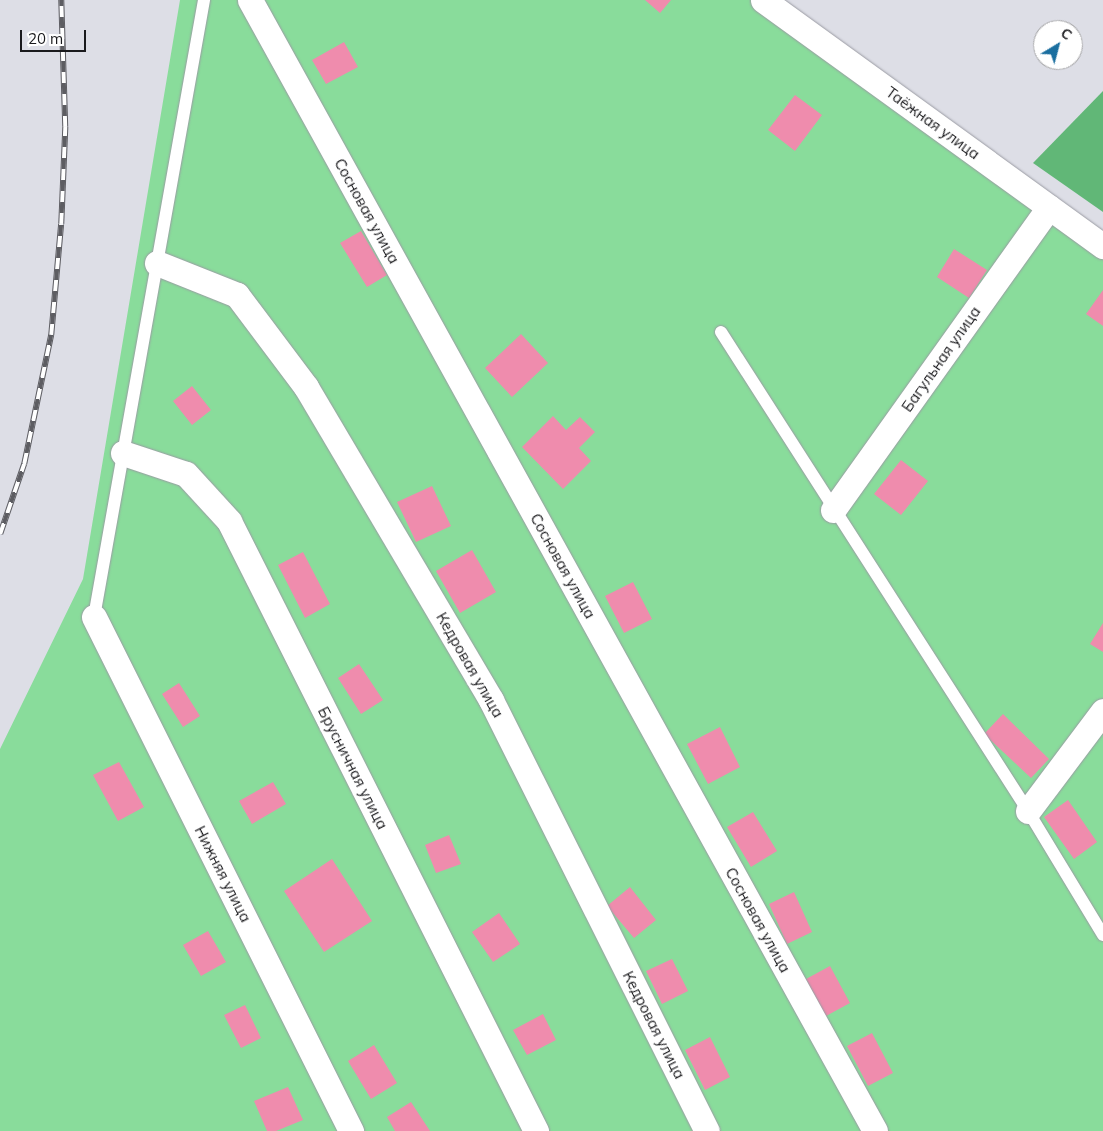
<!DOCTYPE html>
<html>
<head>
<meta charset="utf-8">
<style>
	body { margin:0 }
	#map { position:relative; width:1103px; height:1131px; overflow:hidden; background:#dddee6; font-family:Mulish,sans-serif }
	div>[style] { position:absolute }
	[style*='--x'] { left:calc(var(--x)*1px); top:calc(var(--y)*1px); width:calc(var(--w)*1px); rotate:calc(var(--a)*1deg) }
	.green>* { inset:0; background:#89dc9b }
	.forest>* { inset:0; background:#61b777 }
	.building>* { inset:0; background:#ef8cad }
	.roads { filter:drop-shadow(0 0 1px #9a9ba3) drop-shadow(0 0 1px #9a9ba3) }
	.lane>* { height:12px; margin:-6px; padding:0 6px; transform-origin:6px; border-radius:6px; background:#fff }
	.street>* { height:25px; margin:-12.5px; padding:0 12.5px; transform-origin:12.5px; border-radius:12.5px; background:#fff }
	.rail>* { height:5.5px; margin-top:-2.75px; transform-origin:0; background:repeating-linear-gradient(90deg,#fff 0 11px,#5d5d62 0 22px); box-sizing:border-box; border-block:1px solid #5d5d62 }
	span { translate:-50% -50%; white-space:nowrap; text-align:center; line-height:1.15; -webkit-text-stroke:5px #fff; paint-order:stroke }
	.street-label { font-size:15px; color:#1a1a1d }
	.north { position:absolute; left:1033px; top:20px; width:50px; height:50px; box-sizing:border-box; background:#fff; border:1px solid #a3a3a5; border-radius:50%; rotate:37deg; font-size:14px; font-weight:700; line-height:20px; text-align:center; color:#1a1a1d }
	.north::after { content:''; display:block; margin:auto; width:18px; height:22px; background:#1a6e9f; clip-path:polygon(50% 0,100% 100%,50% 72%,0 100%) }
	.scale { position:absolute; left:20px; top:30px; width:66px; height:22px; box-sizing:border-box; border:2px solid #1a1a1d; border-top:0; padding-left:6px; font-size:15px; line-height:18px; white-space:nowrap; color:#1a1a1d; -webkit-text-stroke:4px #fff; paint-order:stroke }
</style>
</head>
<body>
<div id="map">
	<div class="green">
		<i style="clip-path:polygon(180px 0,763px 0,1103px 237px,1103px 1131px,0 1131px,0 749px,83px 579px)"></i>
	</div>
	<div class="forest">
		<i style="clip-path:polygon(1103px 91px,1103px 212px,1033px 163px)"></i>
	</div>
	<div class="building">
		<i style="clip-path:polygon(645px 0,671px 0,660px 13px)"></i>
		<i style="clip-path:polygon(344px 42px,358px 67px,326px 84px,312px 60px)"></i>
		<i style="clip-path:polygon(795px 95px,822px 115px,795px 151px,768px 130px)"></i>
		<i style="clip-path:polygon(361px 231px,387px 275px,367px 287px,340px 243px)"></i>
		<i style="clip-path:polygon(954px 249px,987px 270px,969px 298px,937px 277px)"></i>
		<i style="clip-path:polygon(1103px 290px,1103px 326px,1086px 314px)"></i>
		<i style="clip-path:polygon(521px 334px,548px 363px,512px 397px,485px 368px)"></i>
		<i style="clip-path:polygon(192px 386px,211px 410px,192px 425px,173px 401px)"></i>
		<i style="clip-path:polygon(553px 416px,566px 430px,580px 417px,595px 432px,579px 448px,591px 461px,563px 489px,522px 447px)"></i>
		<i style="clip-path:polygon(901px 460px,928px 481px,901px 515px,874px 494px)"></i>
		<i style="clip-path:polygon(432px 486px,451px 526px,416px 542px,397px 502px)"></i>
		<i style="clip-path:polygon(472px 550px,496px 592px,460px 613px,436px 571px)"></i>
		<i style="clip-path:polygon(303px 552px,330px 604px,305px 618px,278px 565px)"></i>
		<i style="clip-path:polygon(633px 582px,652px 619px,624px 633px,605px 596px)"></i>
		<i style="clip-path:polygon(1103px 623px,1103px 652px,1090px 644px)"></i>
		<i style="clip-path:polygon(359px 664px,383px 700px,361px 714px,338px 678px)"></i>
		<i style="clip-path:polygon(179px 683px,200px 716px,183px 727px,162px 694px)"></i>
		<i style="clip-path:polygon(1003px 714px,1049px 759px,1031px 778px,984px 734px)"></i>
		<i style="clip-path:polygon(720px 727px,740px 767px,708px 784px,687px 744px)"></i>
		<i style="clip-path:polygon(119px 762px,144px 807px,118px 821px,93px 775px)"></i>
		<i style="clip-path:polygon(273px 782px,286px 804px,252px 824px,239px 801px)"></i>
		<i style="clip-path:polygon(1068px 800px,1097px 842px,1074px 859px,1044px 817px)"></i>
		<i style="clip-path:polygon(753px 812px,777px 851px,751px 867px,727px 827px)"></i>
		<i style="clip-path:polygon(449px 835px,461px 864px,436px 873px,425px 845px)"></i>
		<i style="clip-path:polygon(332px 859px,372px 921px,324px 952px,284px 891px)"></i>
		<i style="clip-path:polygon(630px 887px,656px 920px,634px 938px,607px 906px)"></i>
		<i style="clip-path:polygon(794px 892px,812px 932px,787px 944px,769px 904px)"></i>
		<i style="clip-path:polygon(499px 913px,520px 944px,493px 962px,472px 932px)"></i>
		<i style="clip-path:polygon(208px 931px,226px 962px,201px 976px,183px 945px)"></i>
		<i style="clip-path:polygon(672px 959px,688px 991px,662px 1004px,646px 971px)"></i>
		<i style="clip-path:polygon(830px 966px,850px 1003px,826px 1016px,806px 979px)"></i>
		<i style="clip-path:polygon(245px 1005px,261px 1038px,241px 1048px,224px 1015px)"></i>
		<i style="clip-path:polygon(543px 1014px,556px 1040px,527px 1055px,513px 1030px)"></i>
		<i style="clip-path:polygon(872px 1033px,893px 1073px,868px 1086px,847px 1046px)"></i>
		<i style="clip-path:polygon(710px 1037px,730px 1077px,705px 1090px,685px 1050px)"></i>
		<i style="clip-path:polygon(374px 1045px,397px 1083px,371px 1099px,348px 1061px)"></i>
		<i style="clip-path:polygon(288px 1087px,303px 1120px,276px 1131px,267px 1131px,254px 1101px)"></i>
		<i style="clip-path:polygon(411px 1102px,430px 1131px,395px 1131px,387px 1117px)"></i>
	</div>
	<div class="roads">
		<div class="lane">
			<i style="--x:721;--y:332;--w:569;--a:57.34"></i>
			<i style="--x:1028;--y:811;--w:145;--a:58.8"></i>
			<i style="--x:94;--y:617;--w:627;--a:-79.89"></i>
		</div>
		<div class="street">
			<i style="--x:250;--y:0;--w:1292;--a:61.07"></i>
			<i style="--x:763;--y:0;--w:420;--a:35.9"></i>
			<i style="--x:157;--y:263;--w:86;--a:21.8"></i>
			<i style="--x:237;--y:295;--w:115;--a:53.1"></i>
			<i style="--x:306;--y:387;--w:364;--a:59.4"></i>
			<i style="--x:491;--y:700;--w:482;--a:63.4"></i>
			<i style="--x:123;--y:453;--w:66;--a:18.4"></i>
			<i style="--x:186;--y:474;--w:64;--a:47.5"></i>
			<i style="--x:229;--y:521;--w:683;--a:63.28"></i>
			<i style="--x:833;--y:510;--w:372;--a:-54.5"></i>
			<i style="--x:94;--y:617;--w:575;--a:63.43"></i>
			<i style="--x:1028;--y:811;--w:125;--a:-53.1"></i>
		</div>
	</div>
	<div class="rail">
		<i style="--x:0;--y:534;--w:74;--a:-71.1"></i>
		<i style="--x:24;--y:464;--w:132;--a:-78.2"></i>
		<i style="--x:51;--y:335;--w:111;--a:-84.9"></i>
		<i style="--x:61;--y:224;--w:97;--a:-87.6"></i>
		<i style="--x:65;--y:127;--w:127;--a:-91.8"></i>
	</div>
	<div class="street-label">
		<span style="left:933px;top:123px;rotate:36deg">Таёжная улица</span>
		<span style="left:367px;top:211px;rotate:61deg">Сосновая улица</span>
		<span style="left:941px;top:359px;rotate:-55deg">Багульная улица</span>
		<span style="left:563px;top:566px;rotate:61deg">Сосновая улица</span>
		<span style="left:470px;top:665px;rotate:60deg">Кедровая улица</span>
		<span style="left:353px;top:768px;rotate:63deg">Брусничная улица</span>
		<span style="left:223px;top:874px;rotate:63deg">Нижняя улица</span>
		<span style="left:758px;top:920px;rotate:61deg">Сосновая улица</span>
		<span style="left:654px;top:1025px;rotate:63deg">Кедровая улица</span>
	</div>
	<div class="north">С</div>
	<div class="scale">20 m</div>
</div>
</body>
</html>
